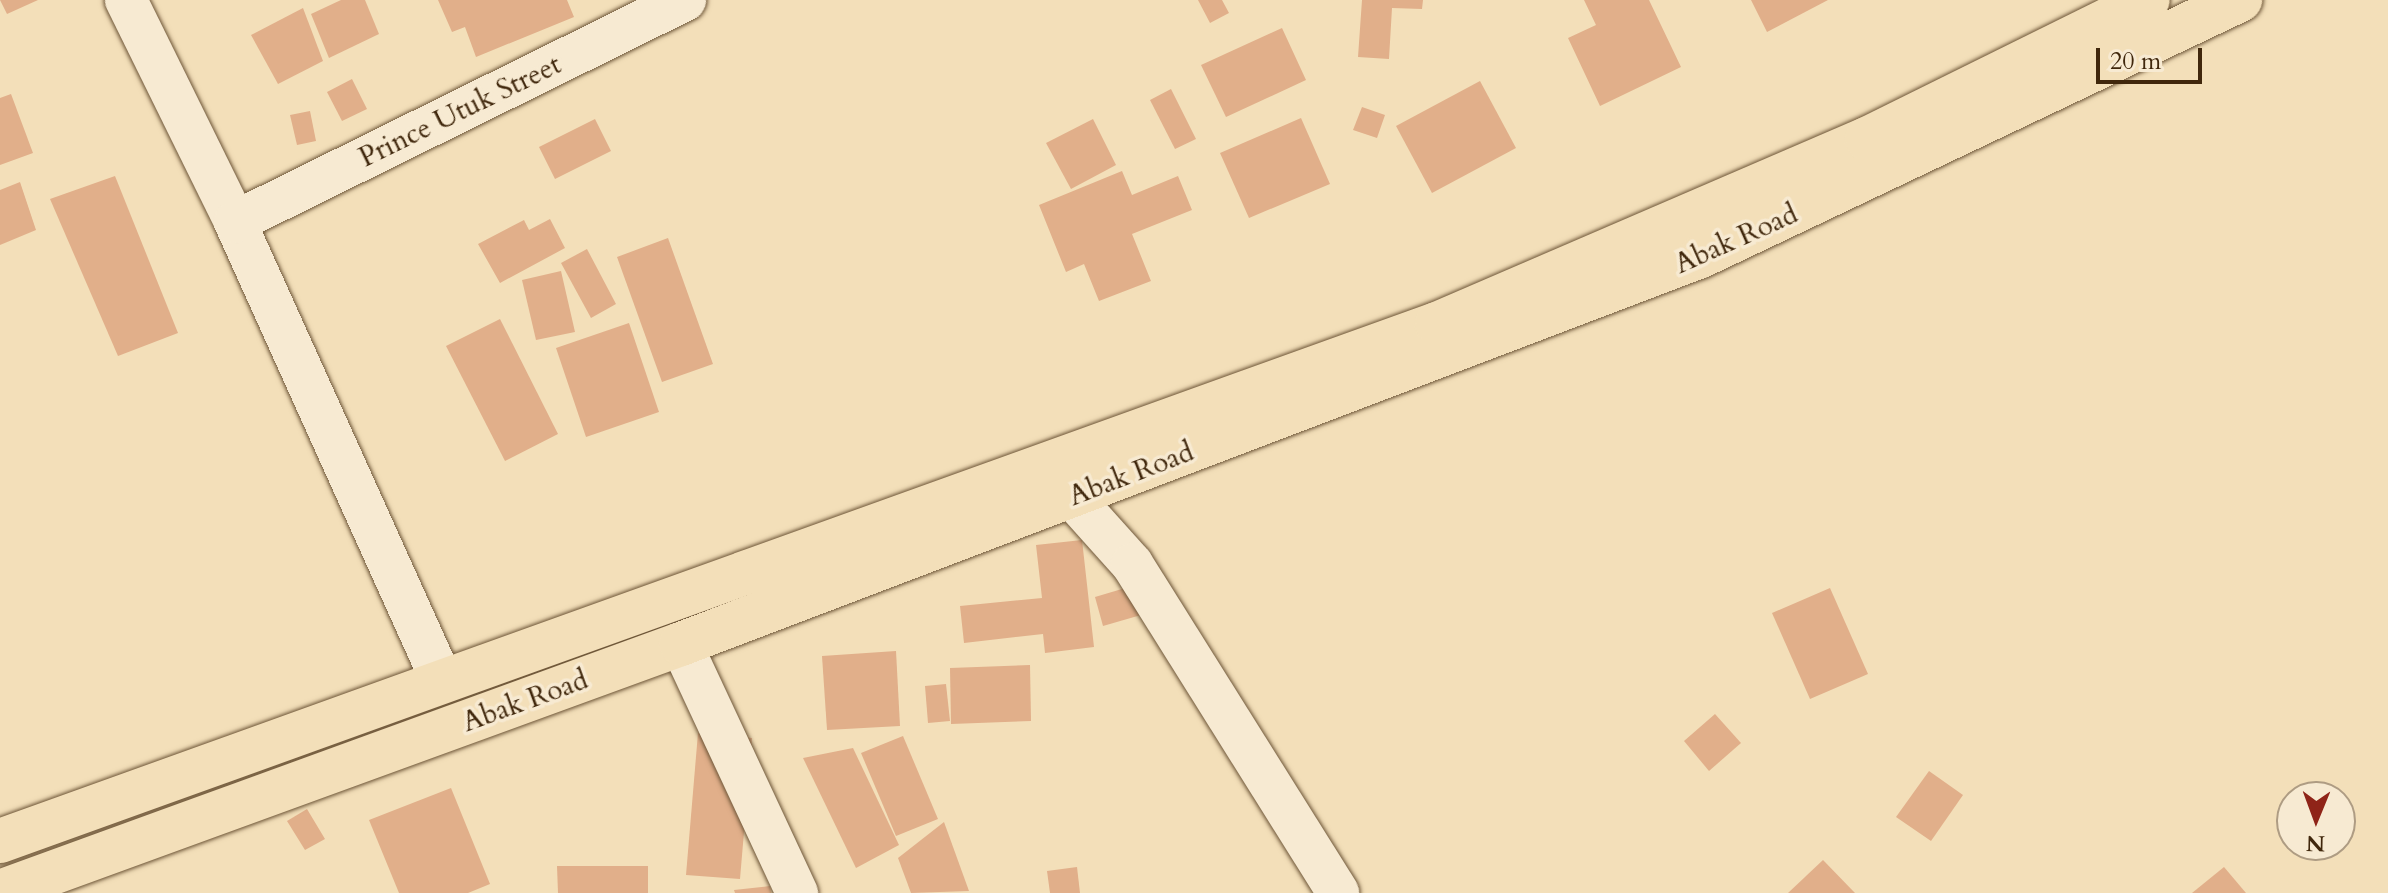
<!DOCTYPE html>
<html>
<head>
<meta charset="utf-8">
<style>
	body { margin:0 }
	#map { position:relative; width:2388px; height:893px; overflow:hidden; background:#f3dfb9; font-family:Cardo,serif }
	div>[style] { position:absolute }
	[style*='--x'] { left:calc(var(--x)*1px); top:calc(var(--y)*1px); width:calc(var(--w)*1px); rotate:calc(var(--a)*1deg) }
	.building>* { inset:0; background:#e1af8a }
	.roads { filter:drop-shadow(0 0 2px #6d5537) drop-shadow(0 0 2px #6d5537) }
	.minor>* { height:42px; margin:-21px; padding:0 21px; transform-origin:21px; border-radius:21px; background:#f7ead2 }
	.trunk>* { height:44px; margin:-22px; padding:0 22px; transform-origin:22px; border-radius:22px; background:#f3dfb9 }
	span { translate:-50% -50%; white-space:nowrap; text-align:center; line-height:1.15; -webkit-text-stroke:7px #f7ead2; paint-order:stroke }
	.street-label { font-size:28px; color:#40270c }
	.north { position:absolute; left:2276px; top:781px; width:80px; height:80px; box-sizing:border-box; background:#f7ead2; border:2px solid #ae9c83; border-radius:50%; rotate:181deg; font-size:22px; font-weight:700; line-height:32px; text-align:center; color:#40270c }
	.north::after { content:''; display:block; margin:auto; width:28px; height:36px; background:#8f2418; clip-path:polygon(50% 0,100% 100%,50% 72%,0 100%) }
	.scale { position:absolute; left:2096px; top:48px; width:106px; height:36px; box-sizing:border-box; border:4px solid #40270c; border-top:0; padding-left:10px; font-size:24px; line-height:28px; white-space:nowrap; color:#40270c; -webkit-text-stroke:6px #f7ead2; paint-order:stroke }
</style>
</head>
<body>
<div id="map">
	<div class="building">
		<i style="clip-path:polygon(0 0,38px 0,7px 14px)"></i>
		<i style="clip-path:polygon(341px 0,365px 0,379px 34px,329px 58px,311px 14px)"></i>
		<i style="clip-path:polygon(438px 0,567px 0,574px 17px,476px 57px,465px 27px,452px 32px)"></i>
		<i style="clip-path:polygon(1198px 0,1222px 0,1229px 13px,1210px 23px)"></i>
		<i style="clip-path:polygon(1362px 0,1423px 0,1422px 9px,1392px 8px,1389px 59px,1358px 57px)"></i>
		<i style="clip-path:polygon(1584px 0,1649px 0,1681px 67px,1600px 106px,1568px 38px,1596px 25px)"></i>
		<i style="clip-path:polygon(1751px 0,1828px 0,1767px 32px)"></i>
		<i style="clip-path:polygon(303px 8px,323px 61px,278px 84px,251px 35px)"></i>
		<i style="clip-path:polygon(1282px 28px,1306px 80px,1226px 117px,1201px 65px)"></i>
		<i style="clip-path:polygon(352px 79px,367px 109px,342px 121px,327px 92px)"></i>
		<i style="clip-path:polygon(1480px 81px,1516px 148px,1432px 193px,1396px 126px)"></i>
		<i style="clip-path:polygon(1171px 89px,1196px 139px,1175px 149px,1150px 100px)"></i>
		<i style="clip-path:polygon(11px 94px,33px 153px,0 165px,0 98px)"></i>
		<i style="clip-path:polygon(1362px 107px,1385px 115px,1377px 138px,1353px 130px)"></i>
		<i style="clip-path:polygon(310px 111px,316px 141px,297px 145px,290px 115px)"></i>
		<i style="clip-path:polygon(1301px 118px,1330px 184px,1249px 218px,1220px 153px)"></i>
		<i style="clip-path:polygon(595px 119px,611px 151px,555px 179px,539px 147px)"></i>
		<i style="clip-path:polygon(1093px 119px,1116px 165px,1071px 189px,1046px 143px)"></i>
		<i style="clip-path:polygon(1122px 171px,1132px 195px,1178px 176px,1192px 210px,1132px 234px,1151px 281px,1099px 301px,1084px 264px,1066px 272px,1039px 205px)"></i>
		<i style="clip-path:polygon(115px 176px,178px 333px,118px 356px,50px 199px)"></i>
		<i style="clip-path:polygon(20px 182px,36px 230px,0 245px,0 190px)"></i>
		<i style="clip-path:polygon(550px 219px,565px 248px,500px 283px,478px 244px,524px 220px,529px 230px)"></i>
		<i style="clip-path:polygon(668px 238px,713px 364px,662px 382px,617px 257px)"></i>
		<i style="clip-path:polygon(587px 249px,616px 304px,591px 318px,561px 263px)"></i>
		<i style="clip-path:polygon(561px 271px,575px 332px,536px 340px,522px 280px)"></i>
		<i style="clip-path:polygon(500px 319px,558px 434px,505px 461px,446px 346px)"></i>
		<i style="clip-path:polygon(629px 323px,659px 412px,586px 437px,556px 348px)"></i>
		<i style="clip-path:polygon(1082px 540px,1094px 647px,1045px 653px,1043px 634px,964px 643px,960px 606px,1042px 598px,1036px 545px)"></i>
		<i style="clip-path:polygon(1132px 586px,1141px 615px,1103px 626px,1095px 597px)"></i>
		<i style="clip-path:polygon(1830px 588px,1868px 674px,1810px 699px,1772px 613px)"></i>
		<i style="clip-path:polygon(896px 651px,900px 726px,827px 730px,822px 656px)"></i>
		<i style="clip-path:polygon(1030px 665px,1031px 721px,951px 724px,950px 668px)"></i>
		<i style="clip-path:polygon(946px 684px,950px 721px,928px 723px,925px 686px)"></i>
		<i style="clip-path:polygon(1715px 714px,1741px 743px,1709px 771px,1684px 741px)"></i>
		<i style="clip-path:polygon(698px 733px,752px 738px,740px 879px,686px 875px)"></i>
		<i style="clip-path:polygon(903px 736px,938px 819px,896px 836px,861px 753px)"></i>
		<i style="clip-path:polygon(853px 748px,899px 845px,856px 868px,803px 758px)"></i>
		<i style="clip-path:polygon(1929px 771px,1963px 795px,1931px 841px,1896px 817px)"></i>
		<i style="clip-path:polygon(451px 788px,490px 884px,468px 893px,399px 893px,369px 820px)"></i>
		<i style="clip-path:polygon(307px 809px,325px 839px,305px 850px,287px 821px)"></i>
		<i style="clip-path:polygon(944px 822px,969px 891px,911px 893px,898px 858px)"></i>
		<i style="clip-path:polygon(1823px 860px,1855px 893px,1788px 893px)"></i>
		<i style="clip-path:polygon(557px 866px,648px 866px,648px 893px,558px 893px)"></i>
		<i style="clip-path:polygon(1077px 867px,1080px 893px,1050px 893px,1047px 871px)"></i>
		<i style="clip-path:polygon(2224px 867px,2246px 893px,2192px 893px)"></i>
		<i style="clip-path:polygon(770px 886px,771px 893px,735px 893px,734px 890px)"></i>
	</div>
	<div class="roads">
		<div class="minor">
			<i style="--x:126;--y:0;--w:247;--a:63.8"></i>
			<i style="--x:235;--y:222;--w:504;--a:65.73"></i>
			<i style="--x:235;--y:222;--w:502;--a:-26.26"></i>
			<i style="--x:1071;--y:496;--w:91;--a:48.1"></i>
			<i style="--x:1132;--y:564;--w:388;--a:57.9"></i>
			<i style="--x:681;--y:644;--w:275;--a:65"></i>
		</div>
		<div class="trunk">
			<i style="--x:0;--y:841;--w:1527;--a:-19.79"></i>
			<i style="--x:1437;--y:324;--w:468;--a:-23.3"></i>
			<i style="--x:1867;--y:139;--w:313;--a:-26.3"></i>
			<i style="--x:0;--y:892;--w:725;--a:-20.01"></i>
			<i style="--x:681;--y:644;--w:1091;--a:-20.83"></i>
			<i style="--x:1701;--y:256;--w:597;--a:-25.41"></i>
		</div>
	</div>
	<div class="street-label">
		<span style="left:460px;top:111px;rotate:-26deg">Prince Utuk Street</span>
		<span style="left:1736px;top:239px;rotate:-24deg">Abak Road</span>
		<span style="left:1131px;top:474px;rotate:-21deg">Abak Road</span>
		<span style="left:525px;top:701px;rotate:-20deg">Abak Road</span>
	</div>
	<div class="north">N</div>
	<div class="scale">20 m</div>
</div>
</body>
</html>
